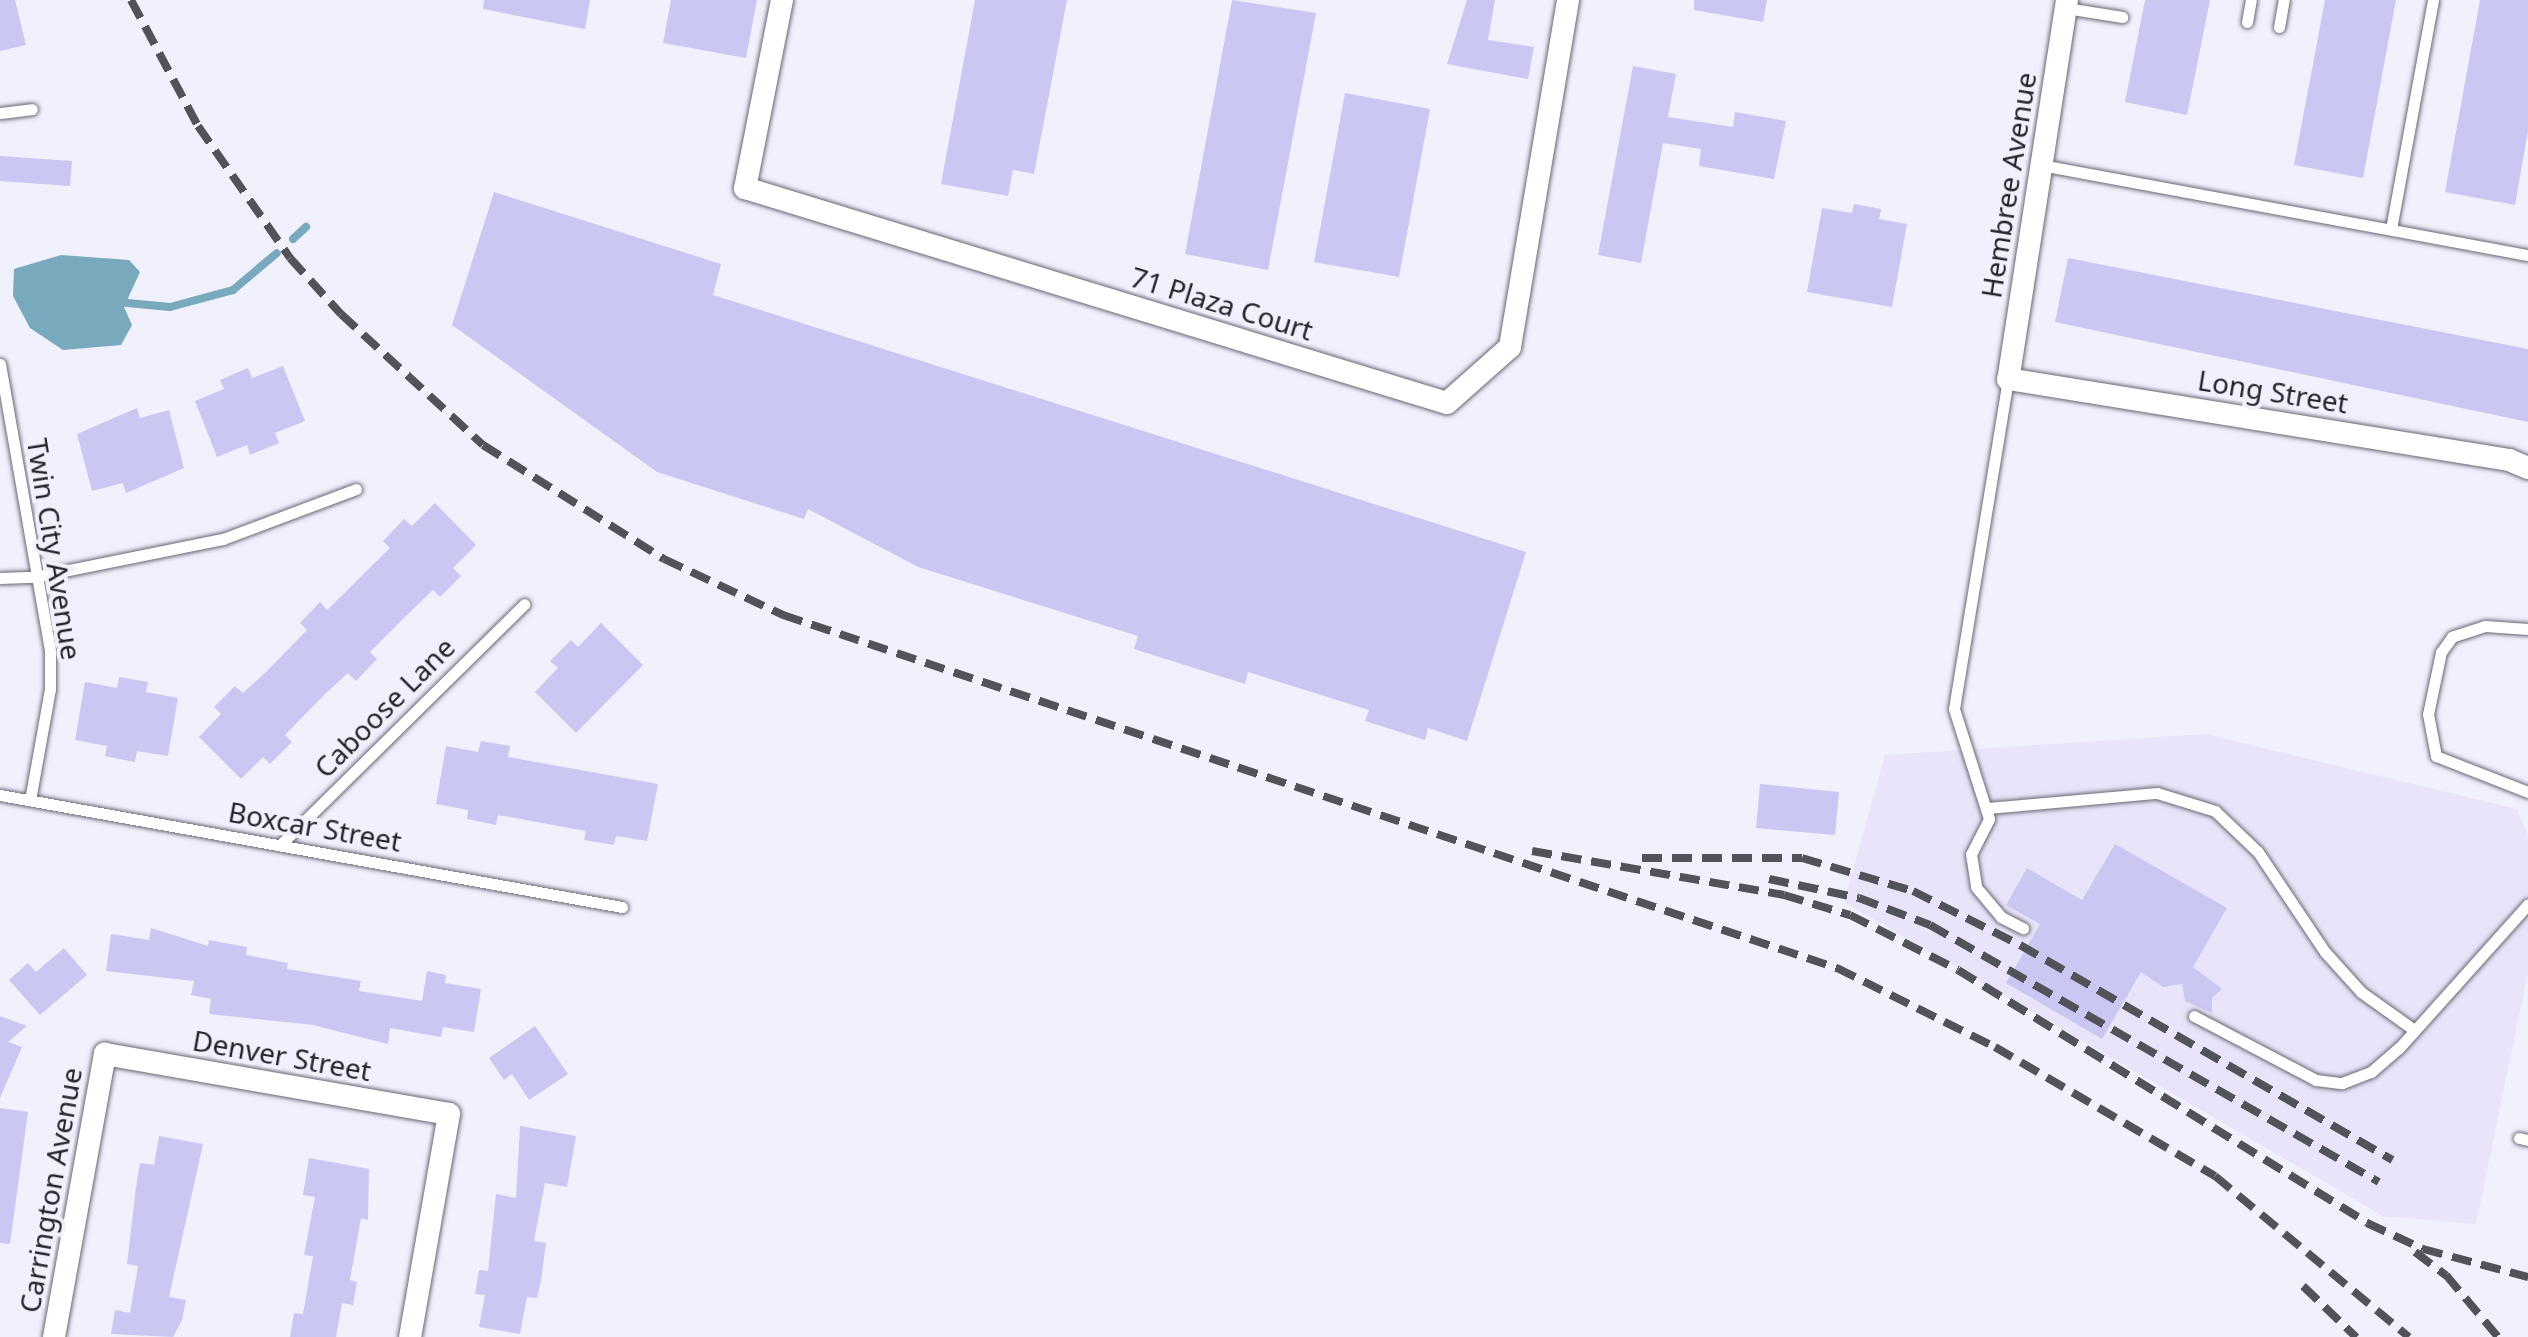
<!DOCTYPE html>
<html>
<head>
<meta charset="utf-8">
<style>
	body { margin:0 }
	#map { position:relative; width:2528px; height:1337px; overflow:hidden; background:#f1f0fd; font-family:"Noto Sans",sans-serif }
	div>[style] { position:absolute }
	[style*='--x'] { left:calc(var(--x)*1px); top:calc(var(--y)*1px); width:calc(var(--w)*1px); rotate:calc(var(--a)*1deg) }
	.industrial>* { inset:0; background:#eae4fa }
	.water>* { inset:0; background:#78a9bc }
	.stream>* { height:8px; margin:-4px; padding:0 4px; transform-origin:4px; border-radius:4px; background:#78a9bc }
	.building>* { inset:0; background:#cac8f3 }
	.roads { filter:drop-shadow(0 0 2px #686873) drop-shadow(0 0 2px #686873) }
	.lane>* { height:11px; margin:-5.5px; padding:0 5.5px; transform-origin:5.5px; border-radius:5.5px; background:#fff }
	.street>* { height:22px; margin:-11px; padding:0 11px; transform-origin:11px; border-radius:11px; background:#fff }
	.rail>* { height:8px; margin-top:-4px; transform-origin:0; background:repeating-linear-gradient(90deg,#525259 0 20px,transparent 0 30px) }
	span { translate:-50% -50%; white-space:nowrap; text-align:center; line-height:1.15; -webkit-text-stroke:8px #f1f0fd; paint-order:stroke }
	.street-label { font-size:28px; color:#242429 }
</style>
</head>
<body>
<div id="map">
	<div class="industrial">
		<i style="clip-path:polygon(2205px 734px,2517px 809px,2528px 836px,2528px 973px,2476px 1224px,2383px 1216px,1844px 902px,1885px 755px)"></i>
	</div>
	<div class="water">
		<i style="clip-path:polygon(61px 255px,129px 260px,140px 272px,124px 307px,132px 325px,121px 345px,63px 350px,30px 328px,13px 296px,14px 269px)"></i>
	</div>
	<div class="stream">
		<i style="--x:293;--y:239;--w:18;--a:-43"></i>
		<i style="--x:117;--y:302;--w:53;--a:5.4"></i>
		<i style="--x:170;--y:307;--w:65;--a:-15.1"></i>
		<i style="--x:233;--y:290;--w:57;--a:-40.1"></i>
	</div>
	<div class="building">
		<i style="clip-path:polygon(0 0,15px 0,26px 45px,0 51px)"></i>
		<i style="clip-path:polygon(484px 0,590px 0,585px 29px,483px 9px)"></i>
		<i style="clip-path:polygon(671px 0,757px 0,746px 58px,663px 43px)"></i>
		<i style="clip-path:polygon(975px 0,1067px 0,1034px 174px,1013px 170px,1008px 196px,941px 184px)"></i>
		<i style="clip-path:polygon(1232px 0,1316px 13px,1268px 270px,1185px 254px)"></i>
		<i style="clip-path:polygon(1467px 0,1495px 0,1488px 40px,1534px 47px,1528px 79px,1447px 64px)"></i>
		<i style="clip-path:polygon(1694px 0,1767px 0,1763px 22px,1694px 10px)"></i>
		<i style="clip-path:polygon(2145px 0,2210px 0,2187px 115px,2125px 102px)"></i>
		<i style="clip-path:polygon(2325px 0,2396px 0,2363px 178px,2294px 165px)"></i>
		<i style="clip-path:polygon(2480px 0,2528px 0,2528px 131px,2515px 205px,2445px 192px)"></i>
		<i style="clip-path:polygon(1633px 66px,1676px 74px,1668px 117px,1733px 127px,1735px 112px,1786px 121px,1774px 179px,1699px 166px,1701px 149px,1663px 143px,1641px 263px,1598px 255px)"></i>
		<i style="clip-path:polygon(1345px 93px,1430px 109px,1399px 277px,1314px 262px)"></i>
		<i style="clip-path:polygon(0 156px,72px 161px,70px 186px,0 181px)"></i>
		<i style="clip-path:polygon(494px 192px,721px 264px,713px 295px,1526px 552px,1467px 741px,1428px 728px,1425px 740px,1365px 721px,1369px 710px,1248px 672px,1245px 684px,1134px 649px,1138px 636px,918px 567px,808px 509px,804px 519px,657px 472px,452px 325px)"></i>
		<i style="clip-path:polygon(1854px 204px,1881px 209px,1879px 219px,1907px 224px,1892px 307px,1807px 292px,1822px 208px,1852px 213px)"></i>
		<i style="clip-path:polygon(2068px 258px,2528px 349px,2528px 422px,2055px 322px)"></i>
		<i style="clip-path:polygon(283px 366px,305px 421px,275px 433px,279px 443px,250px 455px,247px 445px,217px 457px,195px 401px,224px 389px,220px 380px,248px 368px,252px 378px)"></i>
		<i style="clip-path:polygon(137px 408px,140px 418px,169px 410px,184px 468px,126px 493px,123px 483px,92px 491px,77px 434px)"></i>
		<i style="clip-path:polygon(435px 503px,476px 545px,453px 568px,461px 576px,440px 597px,433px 590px,409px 613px,370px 652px,377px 659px,356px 681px,348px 673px,324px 695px,285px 735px,292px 742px,270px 764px,263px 757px,241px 779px,199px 737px,221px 714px,214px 707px,235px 686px,243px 693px,267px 671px,307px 630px,300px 623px,320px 602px,327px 610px,390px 548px,383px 541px,404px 519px,412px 526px)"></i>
		<i style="clip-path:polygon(601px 623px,643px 665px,576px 733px,535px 692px,558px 668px,550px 661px,571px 640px,578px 647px)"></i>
		<i style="clip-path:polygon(119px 677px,148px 682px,146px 692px,178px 698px,168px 756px,137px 751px,135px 762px,105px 756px,107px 746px,75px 740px,85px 682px,117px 688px)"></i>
		<i style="clip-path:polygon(481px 741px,510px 746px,508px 757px,658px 784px,647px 841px,616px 836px,614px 845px,584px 840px,586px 831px,498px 815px,496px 825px,467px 819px,468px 810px,436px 804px,446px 746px,478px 752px)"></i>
		<i style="clip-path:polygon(1760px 784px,1839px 792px,1835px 835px,1756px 828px)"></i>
		<i style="clip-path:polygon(2115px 844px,2227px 908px,2193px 967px,2222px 989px,2212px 998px,2212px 1013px,2185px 1001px,2182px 984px,2163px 987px,2141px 972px,2102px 1039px,2006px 983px,2040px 924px,2006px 905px,2027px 868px,2082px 900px)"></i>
		<i style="clip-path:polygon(151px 928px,208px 946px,209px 940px,247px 947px,246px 955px,288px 963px,287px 969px,361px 981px,359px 991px,422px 1001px,427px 971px,446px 975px,445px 983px,481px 989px,474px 1032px,443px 1027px,441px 1037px,390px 1028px,388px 1044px,313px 1025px,209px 1014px,211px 999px,191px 995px,194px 981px,106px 971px,111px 934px,149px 940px)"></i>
		<i style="clip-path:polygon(64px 948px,87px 975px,40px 1015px,9px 980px,28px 963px,36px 972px)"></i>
		<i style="clip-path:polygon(0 1016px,27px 1026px,8px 1042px,22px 1047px,0 1098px)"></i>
		<i style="clip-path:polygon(535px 1026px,568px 1074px,529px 1100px,512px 1074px,504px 1080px,489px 1058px)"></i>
		<i style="clip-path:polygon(0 1108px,28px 1112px,10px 1244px,0 1243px)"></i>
		<i style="clip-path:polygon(520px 1126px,576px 1136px,567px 1187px,545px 1183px,534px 1241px,546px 1243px,541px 1281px,537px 1298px,527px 1297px,520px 1334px,479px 1327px,485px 1295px,475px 1294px,479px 1270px,488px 1271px,496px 1194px,516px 1198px)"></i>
		<i style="clip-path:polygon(159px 1136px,203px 1144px,169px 1297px,186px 1300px,182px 1320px,173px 1337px,111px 1334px,115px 1310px,130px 1313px,138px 1266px,127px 1264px,136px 1187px,140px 1163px,154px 1165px)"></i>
		<i style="clip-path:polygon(309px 1158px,369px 1169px,368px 1220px,361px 1218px,350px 1280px,357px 1282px,353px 1305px,342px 1303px,336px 1337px,290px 1337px,294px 1313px,303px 1314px,313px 1256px,304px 1255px,315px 1197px,303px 1195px)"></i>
	</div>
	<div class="roads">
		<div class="lane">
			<i style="--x:2066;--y:8;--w:57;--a:9.1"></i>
			<i style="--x:2247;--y:22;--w:22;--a:-80"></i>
			<i style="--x:2279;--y:27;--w:27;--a:-80"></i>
			<i style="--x:0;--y:113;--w:32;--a:-7"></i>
			<i style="--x:2041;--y:165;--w:495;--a:10.5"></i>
			<i style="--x:2391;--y:229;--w:233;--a:-79.6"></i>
			<i style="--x:0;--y:364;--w:291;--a:80.1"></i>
			<i style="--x:50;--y:651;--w:38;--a:90"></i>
			<i style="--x:50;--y:689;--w:113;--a:100.2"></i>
			<i style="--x:2008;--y:379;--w:334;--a:99.3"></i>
			<i style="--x:1954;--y:709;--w:115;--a:72.3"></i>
			<i style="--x:1989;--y:819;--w:39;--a:117"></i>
			<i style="--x:1971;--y:854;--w:33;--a:81"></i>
			<i style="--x:1976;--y:887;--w:39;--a:50"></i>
			<i style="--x:2001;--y:917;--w:25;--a:27"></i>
			<i style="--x:0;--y:578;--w:34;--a:-2"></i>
			<i style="--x:34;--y:577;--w:193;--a:-11.4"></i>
			<i style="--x:223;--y:539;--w:142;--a:-20.6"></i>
			<i style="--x:2528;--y:629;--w:43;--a:-176"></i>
			<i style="--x:2485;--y:626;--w:35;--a:162"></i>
			<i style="--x:2452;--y:637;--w:19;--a:126"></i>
			<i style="--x:2441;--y:652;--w:63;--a:101.8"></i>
			<i style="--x:2428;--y:714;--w:43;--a:79.2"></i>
			<i style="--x:2436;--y:756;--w:99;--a:21.4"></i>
			<i style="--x:0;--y:795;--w:632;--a:10.21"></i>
			<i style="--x:1988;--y:808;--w:170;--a:-5.1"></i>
			<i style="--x:2157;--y:793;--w:61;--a:17.2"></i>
			<i style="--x:2215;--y:811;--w:59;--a:43.6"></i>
			<i style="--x:2258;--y:852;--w:120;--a:56.2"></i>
			<i style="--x:2325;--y:952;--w:54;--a:48"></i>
			<i style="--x:2361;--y:992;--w:65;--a:35.6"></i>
			<i style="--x:280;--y:845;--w:343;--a:-44.6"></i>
			<i style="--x:2194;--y:1016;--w:138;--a:27.7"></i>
			<i style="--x:2316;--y:1080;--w:26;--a:7"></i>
			<i style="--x:2342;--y:1083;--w:31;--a:-21"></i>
			<i style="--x:2371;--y:1072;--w:37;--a:-41"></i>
			<i style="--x:2399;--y:1048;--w:193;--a:-48.1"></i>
			<i style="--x:2519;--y:1138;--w:9;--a:13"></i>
		</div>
		<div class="street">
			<i style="--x:782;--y:0;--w:192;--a:101.1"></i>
			<i style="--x:745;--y:188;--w:734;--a:17.03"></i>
			<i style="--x:1447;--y:403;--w:84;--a:-41.6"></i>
			<i style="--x:1510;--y:347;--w:352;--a:-80.5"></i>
			<i style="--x:2067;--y:0;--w:384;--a:98.8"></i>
			<i style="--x:2008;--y:379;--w:508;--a:9.18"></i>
			<i style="--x:2509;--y:460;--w:21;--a:23"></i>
			<i style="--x:54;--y:1337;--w:288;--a:-79.8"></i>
			<i style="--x:105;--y:1054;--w:349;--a:9.9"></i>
			<i style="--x:449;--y:1114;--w:226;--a:99.9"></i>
		</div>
	</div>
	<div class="rail">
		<i style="--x:131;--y:0;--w:143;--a:62"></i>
		<i style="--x:198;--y:126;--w:161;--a:55.1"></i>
		<i style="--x:290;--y:258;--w:76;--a:47.7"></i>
		<i style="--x:341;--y:314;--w:193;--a:42.7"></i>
		<i style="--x:483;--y:445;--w:214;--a:32.2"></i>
		<i style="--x:664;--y:559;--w:132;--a:25.2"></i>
		<i style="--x:783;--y:615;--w:1112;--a:18.52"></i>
		<i style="--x:1837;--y:968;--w:177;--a:26.6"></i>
		<i style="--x:1995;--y:1047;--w:255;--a:30.4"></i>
		<i style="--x:2215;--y:1176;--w:252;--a:39.7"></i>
		<i style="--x:1532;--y:851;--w:256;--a:9.9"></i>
		<i style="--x:1784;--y:895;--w:69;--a:16.9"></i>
		<i style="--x:1850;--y:915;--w:121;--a:27"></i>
		<i style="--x:1958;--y:970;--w:481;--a:31.7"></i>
		<i style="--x:2367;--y:1223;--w:62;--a:24.9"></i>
		<i style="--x:2423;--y:1249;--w:109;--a:14.9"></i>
		<i style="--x:1642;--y:858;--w:160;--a:0"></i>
		<i style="--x:1802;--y:858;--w:116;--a:16.6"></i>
		<i style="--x:1913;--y:891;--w:120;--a:26.8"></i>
		<i style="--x:2020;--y:945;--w:430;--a:30"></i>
		<i style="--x:1769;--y:879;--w:92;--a:11.9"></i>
		<i style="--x:1859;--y:898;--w:76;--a:20.8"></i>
		<i style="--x:1930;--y:925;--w:517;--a:29.79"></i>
		<i style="--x:2415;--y:1252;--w:39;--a:37"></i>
		<i style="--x:2446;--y:1275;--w:81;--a:50"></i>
		<i style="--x:2303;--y:1286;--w:74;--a:43.9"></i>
	</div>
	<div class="street-label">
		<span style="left:2008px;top:185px;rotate:-81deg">Hembree Avenue</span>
		<span style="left:1222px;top:303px;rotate:17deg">71 Plaza Court</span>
		<span style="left:2273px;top:391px;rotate:9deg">Long Street</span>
		<span style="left:55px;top:549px;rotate:81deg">Twin City Avenue</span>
		<span style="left:384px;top:707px;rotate:-45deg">Caboose Lane</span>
		<span style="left:315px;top:826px;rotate:10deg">Boxcar Street</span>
		<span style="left:282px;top:1055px;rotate:10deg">Denver Street</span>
		<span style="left:50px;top:1190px;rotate:-80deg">Carrington Avenue</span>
	</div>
</div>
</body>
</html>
